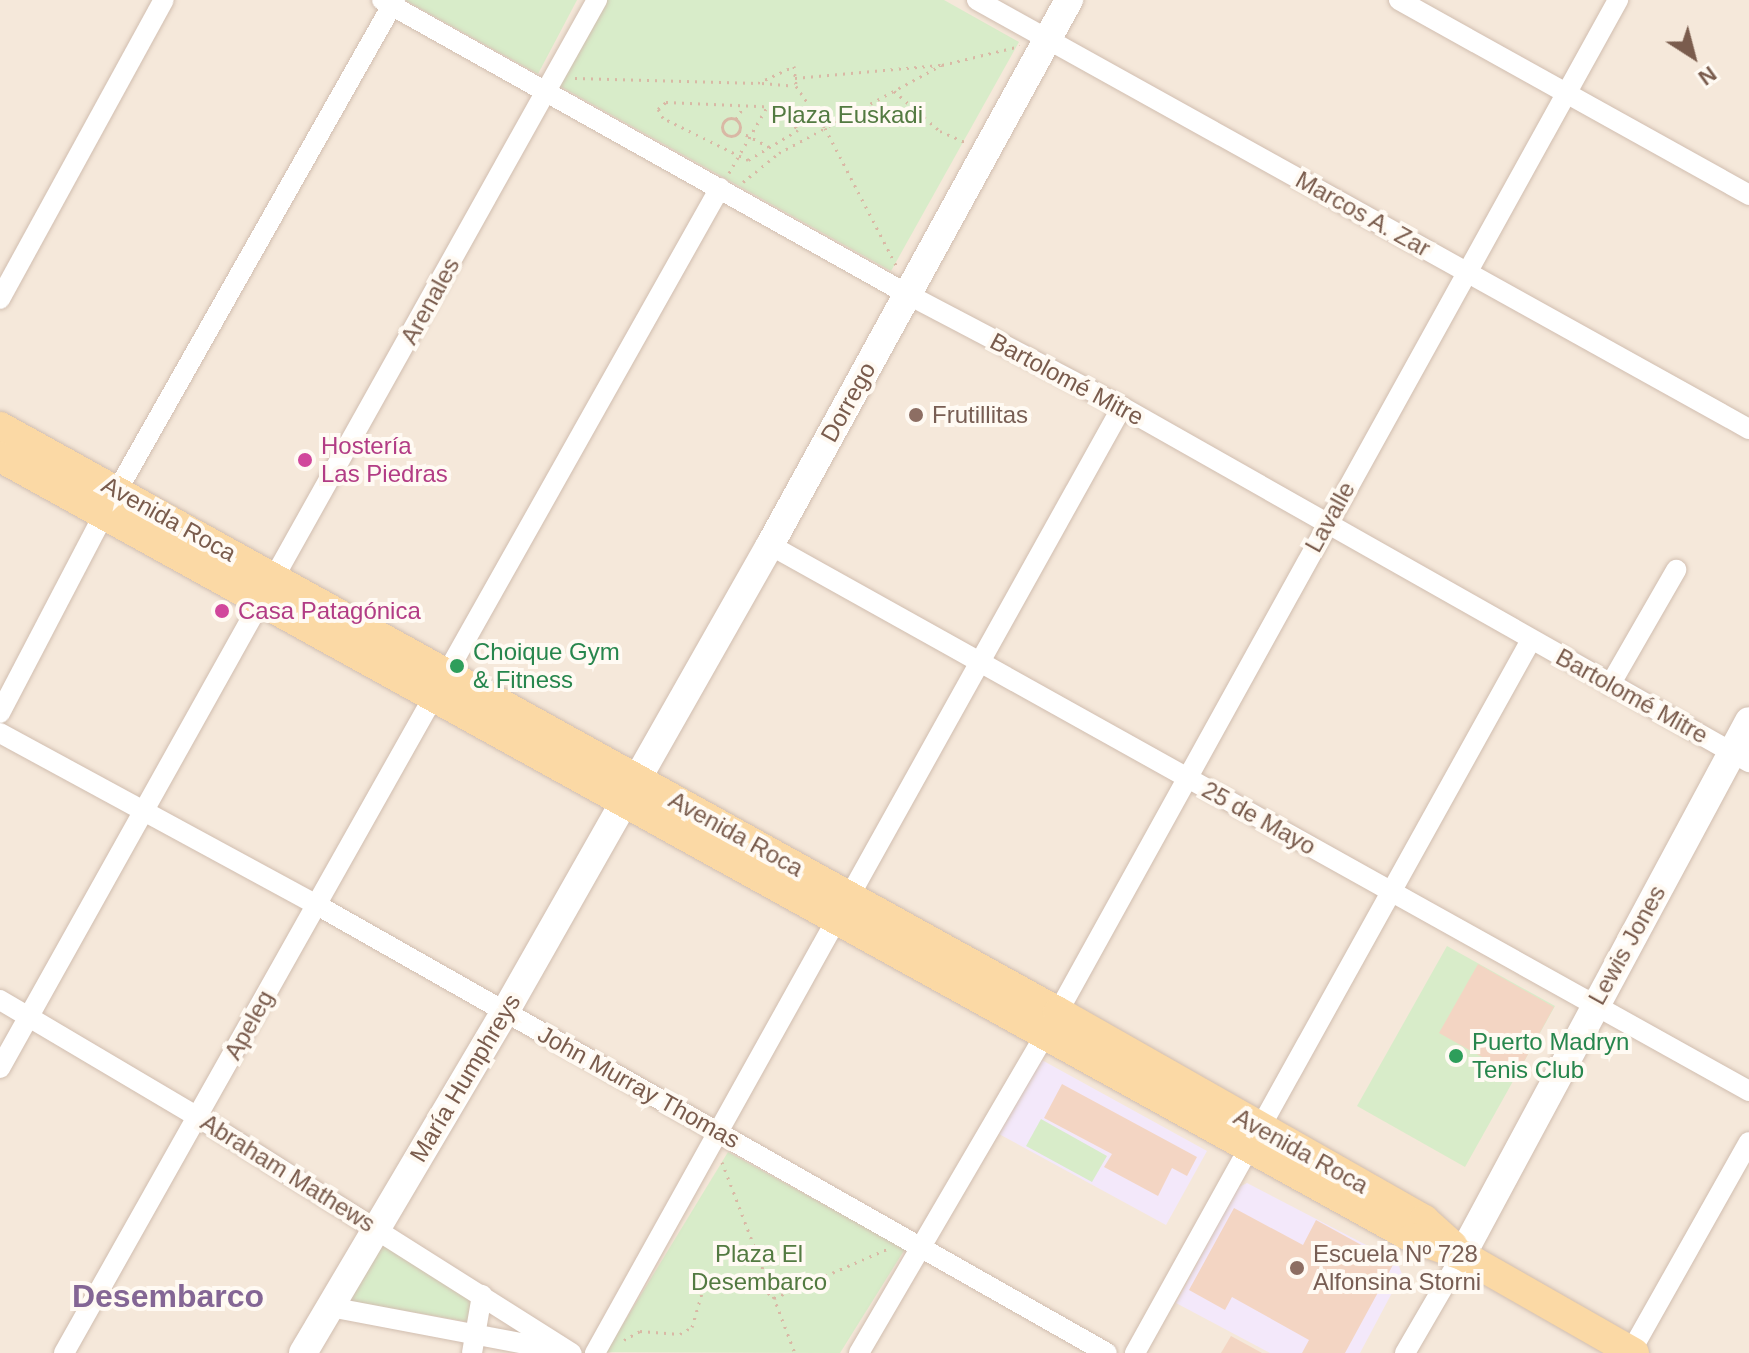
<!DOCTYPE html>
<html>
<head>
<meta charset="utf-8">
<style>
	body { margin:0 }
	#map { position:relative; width:1749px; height:1353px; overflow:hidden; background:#fdf6ec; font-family:Helvetica,sans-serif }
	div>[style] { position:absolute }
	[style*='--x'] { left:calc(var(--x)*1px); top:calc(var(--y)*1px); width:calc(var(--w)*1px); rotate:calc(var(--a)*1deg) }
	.residential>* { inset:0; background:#f5e8da }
	.education>* { inset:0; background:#f3e8fa }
	.green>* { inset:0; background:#d8ecc9 }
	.building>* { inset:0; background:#f3d5c3 }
	.path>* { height:3px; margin-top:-1.5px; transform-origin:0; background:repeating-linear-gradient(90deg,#d9b8a5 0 2px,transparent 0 8px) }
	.path>.ring { margin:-1.5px; padding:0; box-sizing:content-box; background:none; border:3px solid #d9b8a5; border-radius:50% }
	.roads { filter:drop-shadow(0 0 2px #d1beb0) drop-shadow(0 0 2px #d1beb0) }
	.street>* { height:20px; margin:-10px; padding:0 10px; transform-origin:10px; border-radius:10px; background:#fff }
	.secondary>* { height:28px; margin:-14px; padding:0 14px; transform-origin:14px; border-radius:14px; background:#fff }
	.primary>* { height:30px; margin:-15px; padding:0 15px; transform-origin:15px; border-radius:15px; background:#fbd9a5 }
	.dots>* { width:22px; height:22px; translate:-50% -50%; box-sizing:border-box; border:4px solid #fffaf3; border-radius:50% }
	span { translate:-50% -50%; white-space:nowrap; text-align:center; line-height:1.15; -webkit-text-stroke:8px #fffaf3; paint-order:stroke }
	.park-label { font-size:24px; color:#537a41 }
	.street-label { font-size:24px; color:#7a5c4d }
	.education-label { font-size:24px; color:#785e54 }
	.left { translate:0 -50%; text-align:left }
	.hotel-label { font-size:24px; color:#b23c85 }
	.leisure-label { font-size:24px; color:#27864d }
	.district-label { font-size:32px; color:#846695; font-weight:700 }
	.north { position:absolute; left:1653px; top:16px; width:80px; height:80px; -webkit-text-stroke:6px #fffaf3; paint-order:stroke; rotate:144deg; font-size:22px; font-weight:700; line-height:32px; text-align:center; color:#7a5c4d }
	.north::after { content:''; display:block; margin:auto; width:28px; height:36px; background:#7a5c4d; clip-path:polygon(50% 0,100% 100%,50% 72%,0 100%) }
</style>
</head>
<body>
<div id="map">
	<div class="residential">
		<i style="clip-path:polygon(0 0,1749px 0,1749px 1353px,0 1353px)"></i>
	</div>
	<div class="education">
		<i style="clip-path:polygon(1040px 1059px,1207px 1151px,1166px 1225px,999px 1134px)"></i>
		<i style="clip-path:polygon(1247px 1183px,1397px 1261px,1402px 1274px,1360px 1353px,1270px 1353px,1176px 1303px,1237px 1188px)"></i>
	</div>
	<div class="green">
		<i style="clip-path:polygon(405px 0,577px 0,538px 74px)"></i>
		<i style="clip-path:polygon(606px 0,944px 0,1019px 42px,891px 271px,558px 85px)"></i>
		<i style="clip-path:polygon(1447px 946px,1555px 1006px,1465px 1167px,1357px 1106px)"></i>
		<i style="clip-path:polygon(1041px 1119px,1107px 1156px,1092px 1182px,1026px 1146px)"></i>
		<i style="clip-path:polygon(728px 1152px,905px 1249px,840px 1353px,606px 1352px)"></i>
		<i style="clip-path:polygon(378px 1239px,474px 1297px,469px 1322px,344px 1300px)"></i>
	</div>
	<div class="building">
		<i style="clip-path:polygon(1478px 964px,1554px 1007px,1516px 1076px,1439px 1033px)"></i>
		<i style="clip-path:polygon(1062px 1084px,1197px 1157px,1187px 1176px,1172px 1168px,1158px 1196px,1104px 1167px,1112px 1154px,1044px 1118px)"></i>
		<i style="clip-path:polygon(1234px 1208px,1303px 1245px,1316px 1220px,1394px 1263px,1345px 1353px,1302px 1353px,1309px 1340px,1232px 1297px,1225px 1310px,1189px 1290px)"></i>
		<i style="clip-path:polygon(1231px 1336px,1262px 1353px,1221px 1353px)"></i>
	</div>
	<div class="path">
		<i style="--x:575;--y:78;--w:183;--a:1.6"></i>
		<i style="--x:758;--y:83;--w:40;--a:-25"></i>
		<i style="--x:794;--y:66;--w:20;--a:84"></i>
		<i style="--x:796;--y:86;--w:51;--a:55.4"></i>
		<i style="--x:825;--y:128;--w:159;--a:62.6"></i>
		<i style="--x:795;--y:78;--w:148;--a:-5.1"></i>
		<i style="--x:762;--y:83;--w:32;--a:5"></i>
		<i style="--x:894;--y:91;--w:61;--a:41"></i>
		<i style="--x:940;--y:131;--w:27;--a:24"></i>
		<i style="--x:666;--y:102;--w:115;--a:2.5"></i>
		<i style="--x:781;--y:107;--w:29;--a:54"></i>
		<i style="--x:798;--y:130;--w:58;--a:149"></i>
		<i style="--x:748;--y:160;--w:95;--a:-153.7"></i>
		<i style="--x:663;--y:118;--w:10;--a:-119"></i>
		<i style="--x:658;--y:109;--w:11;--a:-41"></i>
		<i class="ring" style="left:722px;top:118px;width:15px;height:15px"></i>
		<i style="--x:736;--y:119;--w:15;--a:-58"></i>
		<i style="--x:739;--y:131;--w:36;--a:28"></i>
		<i style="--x:729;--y:173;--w:76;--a:-60.1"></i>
		<i style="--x:743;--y:182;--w:46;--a:-38.9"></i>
		<i style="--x:779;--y:153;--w:185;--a:-28.4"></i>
		<i style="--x:942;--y:65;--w:80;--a:-13.7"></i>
		<i style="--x:722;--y:1162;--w:204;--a:69.1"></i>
		<i style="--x:624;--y:1340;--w:18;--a:-29"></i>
		<i style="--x:640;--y:1331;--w:40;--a:4.3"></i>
		<i style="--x:680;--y:1334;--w:14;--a:-30"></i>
		<i style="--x:692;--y:1327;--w:43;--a:-73.7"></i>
		<i style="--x:704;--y:1286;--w:15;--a:-37"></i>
		<i style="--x:716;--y:1277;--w:34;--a:0"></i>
		<i style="--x:750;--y:1277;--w:32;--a:41"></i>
		<i style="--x:774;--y:1298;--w:123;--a:-23.4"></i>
	</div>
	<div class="roads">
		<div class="street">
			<i style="--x:382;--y:0;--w:602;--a:29.25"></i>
			<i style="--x:907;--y:294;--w:243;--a:27.7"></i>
			<i style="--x:1122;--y:407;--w:721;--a:29.52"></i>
			<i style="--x:977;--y:0;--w:883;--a:29.06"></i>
			<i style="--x:1399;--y:0;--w:401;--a:29.1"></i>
			<i style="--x:0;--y:299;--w:341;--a:-61.3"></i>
			<i style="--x:770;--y:545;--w:1121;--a:29.15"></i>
			<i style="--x:1610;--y:685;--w:133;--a:-60.1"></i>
			<i style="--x:0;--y:713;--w:225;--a:-62.4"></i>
			<i style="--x:104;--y:514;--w:591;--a:-60.48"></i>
			<i style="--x:0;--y:733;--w:361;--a:28.5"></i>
			<i style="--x:317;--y:905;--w:908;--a:29.56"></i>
			<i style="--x:0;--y:1000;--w:230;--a:30.6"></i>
			<i style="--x:198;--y:1117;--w:442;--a:32.3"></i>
			<i style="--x:0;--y:1068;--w:1224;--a:-60.8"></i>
			<i style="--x:330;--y:1307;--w:236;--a:10.7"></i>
			<i style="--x:64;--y:1353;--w:1337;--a:-60.62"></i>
			<i style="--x:472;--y:1353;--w:59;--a:-80.2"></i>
			<i style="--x:595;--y:1353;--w:1083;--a:-60.88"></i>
			<i style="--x:859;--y:1353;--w:395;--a:-59.7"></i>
			<i style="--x:1058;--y:1012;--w:1157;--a:-61.04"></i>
			<i style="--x:1135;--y:1353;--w:816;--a:-60.95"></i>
			<i style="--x:1405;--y:1353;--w:113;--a:-59.8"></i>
			<i style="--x:1630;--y:1353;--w:242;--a:-60.6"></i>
		</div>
		<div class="secondary">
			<i style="--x:1462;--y:1255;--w:606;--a:-61.74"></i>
			<i style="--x:303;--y:1353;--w:396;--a:-59.4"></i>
			<i style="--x:505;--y:1012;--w:537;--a:-60.43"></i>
			<i style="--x:770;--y:545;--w:622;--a:-61.25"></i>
		</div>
		<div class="primary">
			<i style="--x:0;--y:427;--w:1209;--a:28.94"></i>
			<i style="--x:1058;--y:1012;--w:421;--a:29.6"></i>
			<i style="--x:1424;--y:1220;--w:38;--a:42"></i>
			<i style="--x:0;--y:457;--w:1614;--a:28.93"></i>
			<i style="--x:1413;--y:1238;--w:52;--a:19.1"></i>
			<i style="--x:1462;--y:1255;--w:198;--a:29.7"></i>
		</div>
	</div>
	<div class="dots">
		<i style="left:916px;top:415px;background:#8d6e63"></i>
		<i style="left:305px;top:460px;background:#d1479c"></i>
		<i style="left:222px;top:611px;background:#d1479c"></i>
		<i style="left:457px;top:666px;background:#2e9e5b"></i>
		<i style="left:1456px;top:1056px;background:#2e9e5b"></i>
		<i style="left:1297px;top:1268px;background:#8d6e63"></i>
	</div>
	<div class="park-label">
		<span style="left:847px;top:115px">Plaza Euskadi</span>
		<span style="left:759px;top:1268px">Plaza El<br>Desembarco</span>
	</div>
	<div class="street-label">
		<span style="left:1363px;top:214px;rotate:29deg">Marcos A. Zar</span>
		<span style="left:430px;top:301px;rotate:-61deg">Arenales</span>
		<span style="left:1067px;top:379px;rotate:28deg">Bartolomé Mitre</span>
		<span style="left:848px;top:402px;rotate:-61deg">Dorrego</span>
		<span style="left:1330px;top:517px;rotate:-61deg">Lavalle</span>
		<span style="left:169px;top:519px;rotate:29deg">Avenida Roca</span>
		<span style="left:1632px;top:696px;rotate:29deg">Bartolomé Mitre</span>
		<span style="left:1259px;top:818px;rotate:29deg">25 de Mayo</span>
		<span style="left:736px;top:834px;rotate:29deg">Avenida Roca</span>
		<span style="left:1627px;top:945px;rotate:-61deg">Lewis Jones</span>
		<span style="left:249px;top:1025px;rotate:-61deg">Apeleg</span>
		<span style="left:465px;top:1078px;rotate:-59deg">María Humphreys</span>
		<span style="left:639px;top:1087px;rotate:29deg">John Murray Thomas</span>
		<span style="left:1301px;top:1151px;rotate:29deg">Avenida Roca</span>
		<span style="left:288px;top:1173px;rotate:32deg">Abraham Mathews</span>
	</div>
	<div class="education-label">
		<span class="left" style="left:932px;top:415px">Frutillitas</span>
		<span class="left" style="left:1313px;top:1268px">Escuela Nº 728<br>Alfonsina Storni</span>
	</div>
	<div class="hotel-label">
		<span class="left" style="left:321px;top:460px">Hostería<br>Las Piedras</span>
		<span class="left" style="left:238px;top:611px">Casa Patagónica</span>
	</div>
	<div class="leisure-label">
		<span class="left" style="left:473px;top:666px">Choique Gym<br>&amp; Fitness</span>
		<span class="left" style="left:1472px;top:1056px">Puerto Madryn<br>Tenis Club</span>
	</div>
	<div class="district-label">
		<span style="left:168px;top:1296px">Desembarco</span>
	</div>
	<div class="north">N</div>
</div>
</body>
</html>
